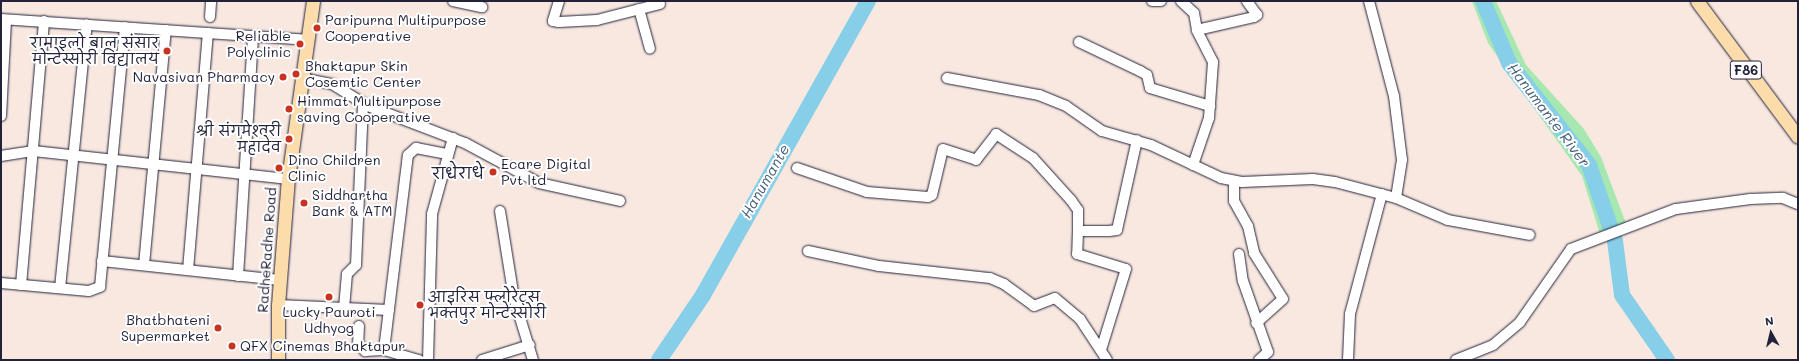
<!DOCTYPE html>
<html>
<head>
<meta charset="utf-8">
<style>
	body { margin:0 }
	#map { position:relative; width:1799px; height:361px; overflow:hidden; background:#f8e8e0; font-family:Mali,"Playpen Sans Deva",sans-serif }
	div>[style] { position:absolute }
	[style*='--x'] { left:calc(var(--x)*1px); top:calc(var(--y)*1px); width:calc(var(--w)*1px); rotate:calc(var(--a)*1deg) }
	.green>* { inset:0; background:#a7e8b0 }
	.river>* { height:16px; margin:-8px; padding:0 8px; transform-origin:8px; border-radius:8px; background:#87cee8 }
	.roads { filter:drop-shadow(0 0 1px #22223b) drop-shadow(0 0 1px #22223b) }
	.minor>* { height:10px; margin:-5px; padding:0 5px; transform-origin:5px; border-radius:5px; background:#fff }
	.major>* { height:13px; margin:-6.5px; padding:0 6.5px; transform-origin:6.5px; border-radius:6.5px; background:#fddcac }
	.dots>* { width:11px; height:11px; translate:-50% -50%; box-sizing:border-box; border:2px solid #fff; border-radius:50% }
	span { translate:-50% -50%; white-space:nowrap; text-align:center; line-height:1.15; -webkit-text-stroke:4px #fff; paint-order:stroke }
	.shield-label span { padding:1px 3px; background:#fff; border:1px solid; border-radius:3px; -webkit-text-stroke-width:0 }
	.shield-label { font-size:13px; color:#22223b; font-weight:700 }
	.poi-label { font-size:14px; color:#22223b }
	.left { translate:0 -50%; text-align:left }
	.right { translate:-100% -50%; text-align:right }
	.street-label { font-size:14px; color:#22223b }
	.water-label { font-size:15px; color:#455e78; font-style:italic }
	.neighbourhood-label { font-size:15px; color:#22223b }
	.frame { position:absolute; inset:0; border:2px solid #22223b; pointer-events:none }
	.north { position:absolute; left:1751px; top:313px; width:40px; height:40px; -webkit-text-stroke:3px #fff; paint-order:stroke; rotate:352deg; font-size:11px; font-weight:700; line-height:16px; text-align:center; color:#22223b }
	.north::after { content:''; display:block; margin:auto; width:14px; height:18px; background:#22223b; clip-path:polygon(50% 0,100% 100%,50% 72%,0 100%) }
</style>
</head>
<body>
<div id="map">
	<div class="green">
		<i style="clip-path:polygon(1472px 1px,1496px 1px,1526px 65px,1584px 129px,1601px 157px,1627px 226px,1600px 234px,1582px 176px,1488px 43px)"></i>
	</div>
	<div class="river">
		<i style="--x:1483;--y:1;--w:67;--a:67.2"></i>
		<i style="--x:1509;--y:63;--w:130;--a:51.9"></i>
		<i style="--x:1589;--y:165;--w:80;--a:71.1"></i>
		<i style="--x:1615;--y:241;--w:54;--a:82.6"></i>
		<i style="--x:1622;--y:295;--w:79;--a:55.3"></i>
		<i style="--x:659;--y:360;--w:78;--a:-55.9"></i>
		<i style="--x:703;--y:295;--w:337;--a:-60.7"></i>
	</div>
	<div class="roads">
		<div class="minor">
			<i style="--x:453;--y:1;--w:30;--a:12"></i>
			<i style="--x:559;--y:1;--w:21;--a:107"></i>
			<i style="--x:553;--y:21;--w:6;--a:9"></i>
			<i style="--x:559;--y:22;--w:38;--a:-3"></i>
			<i style="--x:597;--y:20;--w:65;--a:-14.3"></i>
			<i style="--x:1152;--y:1;--w:9;--a:0"></i>
			<i style="--x:1181;--y:1;--w:18;--a:43"></i>
			<i style="--x:1194;--y:13;--w:17;--a:80"></i>
			<i style="--x:1369;--y:1;--w:98;--a:75.3"></i>
			<i style="--x:1394;--y:96;--w:64;--a:82.9"></i>
			<i style="--x:1402;--y:160;--w:38;--a:99"></i>
			<i style="--x:639;--y:9;--w:41;--a:74.6"></i>
			<i style="--x:210;--y:17;--w:16;--a:-86"></i>
			<i style="--x:1;--y:19;--w:306;--a:3.9"></i>
			<i style="--x:1079;--y:42;--w:68;--a:25.4"></i>
			<i style="--x:1140;--y:71;--w:8;--a:30"></i>
			<i style="--x:1147;--y:75;--w:13;--a:77"></i>
			<i style="--x:1150;--y:88;--w:63;--a:16.7"></i>
			<i style="--x:301;--y:78;--w:32;--a:11"></i>
			<i style="--x:332;--y:84;--w:42;--a:31.4"></i>
			<i style="--x:368;--y:106;--w:104;--a:20.9"></i>
			<i style="--x:465;--y:143;--w:84;--a:28.4"></i>
			<i style="--x:539;--y:183;--w:83;--a:12.5"></i>
			<i style="--x:947;--y:78;--w:94;--a:10.5"></i>
			<i style="--x:1039;--y:95;--w:29;--a:22"></i>
			<i style="--x:1066;--y:106;--w:44;--a:34.8"></i>
			<i style="--x:1102;--y:131;--w:51;--a:15.9"></i>
			<i style="--x:1151;--y:145;--w:77;--a:25.2"></i>
			<i style="--x:1221;--y:178;--w:21;--a:11"></i>
			<i style="--x:1242;--y:182;--w:71;--a:-2.4"></i>
			<i style="--x:1313;--y:179;--w:22;--a:8"></i>
			<i style="--x:1335;--y:182;--w:63;--a:14.7"></i>
			<i style="--x:1396;--y:198;--w:56;--a:22.9"></i>
			<i style="--x:1448;--y:220;--w:83;--a:10.4"></i>
			<i style="--x:1;--y:116;--w:96;--a:-87"></i>
			<i style="--x:1;--y:156;--w:33;--a:-9"></i>
			<i style="--x:34;--y:151;--w:256;--a:6.3"></i>
			<i style="--x:1193;--y:165;--w:50;--a:-71.2"></i>
			<i style="--x:1209;--y:118;--w:56;--a:-85.9"></i>
			<i style="--x:1213;--y:62;--w:36;--a:-117"></i>
			<i style="--x:1197;--y:30;--w:58;--a:-12.8"></i>
			<i style="--x:1254;--y:17;--w:4;--a:-34"></i>
			<i style="--x:1257;--y:15;--w:17;--a:-126"></i>
			<i style="--x:797;--y:168;--w:74;--a:18.9"></i>
			<i style="--x:867;--y:192;--w:61;--a:4.7"></i>
			<i style="--x:928;--y:197;--w:4;--a:-27"></i>
			<i style="--x:932;--y:195;--w:47;--a:-76.6"></i>
			<i style="--x:943;--y:149;--w:35;--a:18"></i>
			<i style="--x:976;--y:160;--w:33;--a:-52"></i>
			<i style="--x:996;--y:134;--w:44;--a:33"></i>
			<i style="--x:1033;--y:158;--w:57;--a:47.9"></i>
			<i style="--x:1071;--y:200;--w:12;--a:55"></i>
			<i style="--x:1078;--y:210;--w:21;--a:90"></i>
			<i style="--x:1078;--y:231;--w:31;--a:0"></i>
			<i style="--x:1109;--y:231;--w:8;--a:-7"></i>
			<i style="--x:1117;--y:230;--w:92;--a:-77.5"></i>
			<i style="--x:1234;--y:181;--w:20;--a:90"></i>
			<i style="--x:1234;--y:201;--w:29;--a:61"></i>
			<i style="--x:1248;--y:226;--w:28;--a:77"></i>
			<i style="--x:1254;--y:253;--w:54;--a:57.8"></i>
			<i style="--x:1283;--y:299;--w:36;--a:138"></i>
			<i style="--x:500;--y:211;--w:88;--a:80.9"></i>
			<i style="--x:514;--y:298;--w:65;--a:73"></i>
			<i style="--x:1078;--y:231;--w:23;--a:92"></i>
			<i style="--x:1077;--y:254;--w:51;--a:17"></i>
			<i style="--x:1126;--y:269;--w:85;--a:107.2"></i>
			<i style="--x:808;--y:251;--w:73;--a:11.9"></i>
			<i style="--x:879;--y:266;--w:112;--a:6.2"></i>
			<i style="--x:990;--y:278;--w:15;--a:23"></i>
			<i style="--x:1004;--y:284;--w:37;--a:36"></i>
			<i style="--x:1034;--y:306;--w:22;--a:-21"></i>
			<i style="--x:1055;--y:298;--w:33;--a:40"></i>
			<i style="--x:1080;--y:319;--w:49;--a:56.6"></i>
			<i style="--x:1239;--y:254;--w:27;--a:82"></i>
			<i style="--x:1243;--y:281;--w:75;--a:70.6"></i>
			<i style="--x:1268;--y:352;--w:12;--a:138"></i>
			<i style="--x:102;--y:261;--w:179;--a:6.1"></i>
			<i style="--x:144;--y:265;--w:236;--a:-84.7"></i>
			<i style="--x:188;--y:270;--w:238;--a:-85.2"></i>
			<i style="--x:238;--y:276;--w:240;--a:-86.4"></i>
			<i style="--x:1;--y:283;--w:88;--a:5.2"></i>
			<i style="--x:89;--y:291;--w:12;--a:-20"></i>
			<i style="--x:100;--y:287;--w:261;--a:-84.5"></i>
			<i style="--x:21;--y:285;--w:265;--a:-85"></i>
			<i style="--x:60;--y:288;--w:265;--a:-84.2"></i>
			<i style="--x:278;--y:305;--w:111;--a:2.6"></i>
			<i style="--x:344;--y:308;--w:34;--a:-85"></i>
			<i style="--x:347;--y:274;--w:13;--a:-45"></i>
			<i style="--x:356;--y:265;--w:159;--a:-87.5"></i>
			<i style="--x:363;--y:106;--w:5;--a:0"></i>
			<i style="--x:359;--y:326;--w:17;--a:93"></i>
			<i style="--x:358;--y:343;--w:11;--a:49"></i>
			<i style="--x:365;--y:351;--w:19;--a:-3"></i>
			<i style="--x:384;--y:350;--w:37;--a:16"></i>
			<i style="--x:384;--y:350;--w:196;--a:-83"></i>
			<i style="--x:408;--y:155;--w:11;--a:-41"></i>
			<i style="--x:416;--y:148;--w:32;--a:11"></i>
			<i style="--x:428;--y:360;--w:146;--a:-88.4"></i>
			<i style="--x:432;--y:214;--w:79;--a:-74.6"></i>
			<i style="--x:482;--y:360;--w:50;--a:-17.4"></i>
			<i style="--x:1348;--y:360;--w:46;--a:-87.5"></i>
			<i style="--x:1350;--y:314;--w:124;--a:-75.1"></i>
			<i style="--x:1456;--y:360;--w:40;--a:-22"></i>
			<i style="--x:1493;--y:345;--w:35;--a:-40"></i>
			<i style="--x:1520;--y:322;--w:89;--a:-55.1"></i>
			<i style="--x:1571;--y:249;--w:112;--a:-20.9"></i>
			<i style="--x:1676;--y:209;--w:75;--a:-7.7"></i>
			<i style="--x:1750;--y:199;--w:33;--a:-2"></i>
			<i style="--x:1783;--y:198;--w:16;--a:22"></i>
		</div>
		<div class="major">
			<i style="--x:1697;--y:1;--w:169;--a:53.4"></i>
			<i style="--x:278;--y:360;--w:55;--a:-90"></i>
			<i style="--x:278;--y:305;--w:126;--a:-85.5"></i>
			<i style="--x:288;--y:179;--w:180;--a:-82"></i>
		</div>
	</div>
	<div class="dots">
		<i style="left:317px;top:28px;background:#c8321e"></i>
		<i style="left:300px;top:44px;background:#c8321e"></i>
		<i style="left:167px;top:51px;background:#c8321e"></i>
		<i style="left:296px;top:74px;background:#c8321e"></i>
		<i style="left:283px;top:77px;background:#c8321e"></i>
		<i style="left:289px;top:109px;background:#c8321e"></i>
		<i style="left:289px;top:139px;background:#c8321e"></i>
		<i style="left:279px;top:168px;background:#c8321e"></i>
		<i style="left:493px;top:172px;background:#c8321e"></i>
		<i style="left:304px;top:203px;background:#c8321e"></i>
		<i style="left:329px;top:297px;background:#c8321e"></i>
		<i style="left:420px;top:305px;background:#c8321e"></i>
		<i style="left:218px;top:328px;background:#c8321e"></i>
		<i style="left:232px;top:346px;background:#c8321e"></i>
	</div>
	<div class="shield-label">
		<span style="left:1746px;top:70px">F86</span>
	</div>
	<div class="poi-label">
		<span class="left" style="left:325px;top:28px">Paripurna Multipurpose<br>Cooperative</span>
		<span class="right" style="left:291px;top:44px">Reliable<br>Polyclinic</span>
		<span class="right" style="left:159px;top:51px">रामाइलो बाल संसार<br>मोन्टेस्सोरी विद्यालय</span>
		<span class="left" style="left:305px;top:74px">Bhaktapur Skin<br>Cosemtic Center</span>
		<span class="right" style="left:275px;top:77px">Navasivan Pharmacy</span>
		<span class="left" style="left:297px;top:109px">Himmat Multipurpose<br>saving Cooperative</span>
		<span class="right" style="left:281px;top:139px">श्री संगमेश्वरी<br>महादेव</span>
		<span class="left" style="left:288px;top:168px">Dino Children<br>Clinic</span>
		<span class="left" style="left:501px;top:172px">Ecare Digital<br>Pvt ltd</span>
		<span class="left" style="left:312px;top:203px">Siddhartha<br>Bank &amp; ATM</span>
		<span class="left" style="left:428px;top:305px">आइरिस फ्लोरेट्स<br>भक्तपुर मोन्टेस्सोरी</span>
		<span style="left:329px;top:320px">Lucky Pauroti<br>Udhyog</span>
		<span class="right" style="left:210px;top:328px">Bhatbhateni<br>Supermarket</span>
		<span class="left" style="left:240px;top:346px">QFX Cinemas Bhaktapur</span>
	</div>
	<div class="street-label">
		<span style="left:267px;top:250px;rotate:-86deg">RadheRadhe Road</span>
	</div>
	<div class="water-label">
		<span style="left:1549px;top:115px;rotate:53deg">Hanumante River</span>
		<span style="left:765px;top:181px;rotate:-60deg">Hanumante</span>
	</div>
	<div class="neighbourhood-label">
		<span style="left:458px;top:174px">राधेराधे</span>
	</div>
	<div class="frame"></div>
	<div class="north">N</div>
</div>
</body>
</html>
